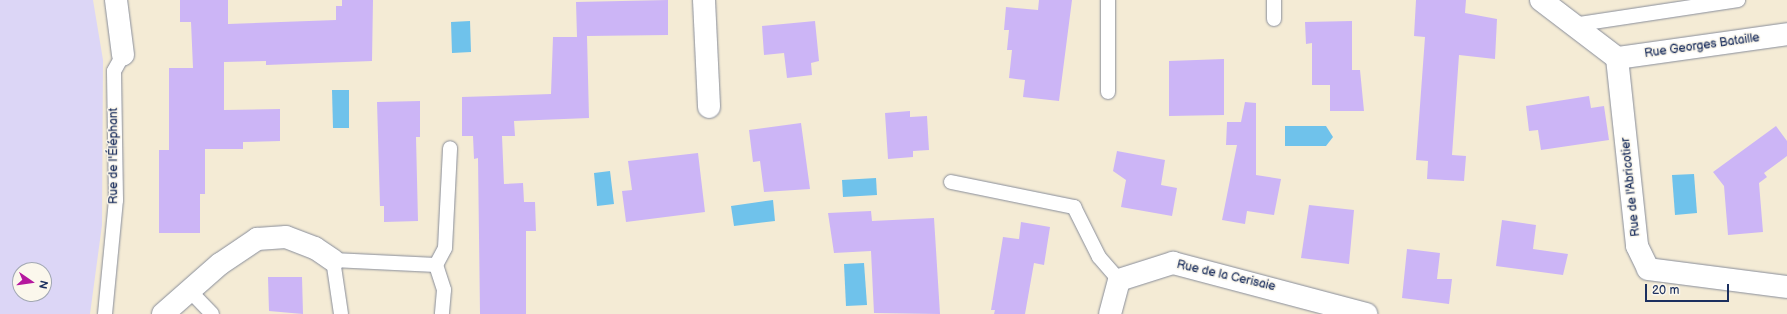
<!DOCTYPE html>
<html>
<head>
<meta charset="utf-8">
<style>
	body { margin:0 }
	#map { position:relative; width:1787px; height:314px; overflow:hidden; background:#f4ebd5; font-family:"Balsamiq Sans",sans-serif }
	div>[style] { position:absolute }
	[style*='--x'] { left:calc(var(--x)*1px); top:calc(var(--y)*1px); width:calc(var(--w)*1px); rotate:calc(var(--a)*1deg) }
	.built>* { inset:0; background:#dcd6f6 }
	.water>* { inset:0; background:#6fc2eb }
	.building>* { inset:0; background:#ccb5f6 }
	.roads { filter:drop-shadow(0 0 1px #888d9a) drop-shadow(0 0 1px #888d9a) }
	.service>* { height:14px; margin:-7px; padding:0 7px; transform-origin:7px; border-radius:7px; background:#fff }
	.minor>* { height:22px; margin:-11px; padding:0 11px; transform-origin:11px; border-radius:11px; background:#fff }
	span { translate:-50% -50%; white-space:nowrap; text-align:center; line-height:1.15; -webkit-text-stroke:3px #fbf7ec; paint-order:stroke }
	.street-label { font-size:12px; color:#1b2f5e }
	.north { position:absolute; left:12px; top:262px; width:40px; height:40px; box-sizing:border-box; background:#fbf7ec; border:1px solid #a1a7b3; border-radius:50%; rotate:103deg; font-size:11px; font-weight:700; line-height:16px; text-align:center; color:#1b2f5e }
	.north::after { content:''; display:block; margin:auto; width:14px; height:18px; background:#b5179e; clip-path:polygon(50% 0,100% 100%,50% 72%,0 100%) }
	.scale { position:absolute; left:1645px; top:284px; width:84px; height:18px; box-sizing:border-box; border:2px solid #1b2f5e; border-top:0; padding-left:5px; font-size:12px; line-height:14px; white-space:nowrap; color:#1b2f5e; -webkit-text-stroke:3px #fbf7ec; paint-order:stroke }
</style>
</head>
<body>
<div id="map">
	<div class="built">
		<i style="clip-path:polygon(evenodd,0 0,93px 0,103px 60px,102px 225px,90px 314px,0 314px,0 0,20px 270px,44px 270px,44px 294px,20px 294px,20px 270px)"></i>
	</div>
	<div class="water">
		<i style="clip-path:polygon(470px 21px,471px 52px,452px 53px,451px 22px)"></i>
		<i style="clip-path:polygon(332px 90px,349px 90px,349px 128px,333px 128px)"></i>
		<i style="clip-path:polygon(1285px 126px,1326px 126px,1333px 137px,1326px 146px,1285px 146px)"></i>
		<i style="clip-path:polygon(610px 171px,614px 204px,597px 206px,594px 173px)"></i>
		<i style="clip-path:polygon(1694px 174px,1697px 213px,1675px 215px,1672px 175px)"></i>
		<i style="clip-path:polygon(876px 178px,877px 195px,843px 197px,842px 180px)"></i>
		<i style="clip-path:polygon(773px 200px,775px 221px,734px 226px,731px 206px)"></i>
		<i style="clip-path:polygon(864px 263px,867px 305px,846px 306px,844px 264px)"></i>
	</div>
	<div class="building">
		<i style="clip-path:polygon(180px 0,228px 0,228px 24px,336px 20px,336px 6px,342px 6px,342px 0,373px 0,372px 61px,266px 65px,266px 61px,224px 62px,224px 110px,280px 109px,280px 141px,243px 142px,243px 149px,205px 149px,205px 194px,200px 194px,200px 233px,159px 233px,159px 150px,169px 150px,169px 68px,193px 68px,191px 22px,180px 22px)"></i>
		<i style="clip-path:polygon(668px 0,668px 35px,587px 36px,589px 118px,514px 121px,515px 136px,502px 136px,504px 184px,523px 183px,524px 202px,535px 202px,536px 231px,526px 231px,526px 314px,480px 314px,478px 158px,474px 159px,473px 136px,462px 136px,462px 97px,551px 94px,553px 37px,577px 37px,576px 2px)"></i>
		<i style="clip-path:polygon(1039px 0,1072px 0,1059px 101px,1023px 97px,1025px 80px,1009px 78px,1012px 50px,1007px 50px,1009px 30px,1004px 30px,1006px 7px,1038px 10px)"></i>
		<i style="clip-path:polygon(1416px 0,1466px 0,1465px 13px,1497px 19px,1495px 59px,1459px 55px,1452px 155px,1466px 156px,1464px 181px,1427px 179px,1428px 161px,1416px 160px,1425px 37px,1414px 36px)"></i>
		<i style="clip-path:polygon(815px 21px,819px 61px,811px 63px,812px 75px,787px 78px,784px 53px,764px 55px,762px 26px)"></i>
		<i style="clip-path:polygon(1352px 21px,1352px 70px,1360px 70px,1364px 111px,1330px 111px,1330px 85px,1312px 85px,1312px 43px,1306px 44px,1305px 22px)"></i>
		<i style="clip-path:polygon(1224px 59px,1224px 115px,1169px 116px,1169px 61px)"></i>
		<i style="clip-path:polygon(1589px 96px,1591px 108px,1604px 106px,1609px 140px,1541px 150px,1538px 130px,1529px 131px,1526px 106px)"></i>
		<i style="clip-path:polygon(420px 101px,420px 137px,416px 137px,418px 221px,384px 222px,384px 206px,380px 206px,377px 102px)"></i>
		<i style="clip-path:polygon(1245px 102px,1256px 103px,1256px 175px,1281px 179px,1274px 215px,1247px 211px,1245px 224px,1222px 220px,1237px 145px,1226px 145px,1227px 122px,1241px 122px)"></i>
		<i style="clip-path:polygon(910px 111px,910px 117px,927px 116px,929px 150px,913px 151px,913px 157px,888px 159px,885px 113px)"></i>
		<i style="clip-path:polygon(801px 123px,810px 189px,764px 192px,760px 161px,753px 162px,749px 130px)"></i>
		<i style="clip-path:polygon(1776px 126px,1787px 141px,1787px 156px,1764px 173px,1767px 177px,1759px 183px,1763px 232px,1728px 235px,1724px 186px,1713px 172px)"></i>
		<i style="clip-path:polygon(1117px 151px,1165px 160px,1161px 185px,1177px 188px,1172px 216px,1121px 207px,1126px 180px,1113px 171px)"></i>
		<i style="clip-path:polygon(698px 153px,705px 212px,626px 222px,622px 191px,632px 190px,628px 161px)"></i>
		<i style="clip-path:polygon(1309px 205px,1354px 210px,1349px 264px,1301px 258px)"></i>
		<i style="clip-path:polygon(871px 211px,872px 221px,934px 218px,940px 314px,874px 313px,871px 251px,834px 253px,828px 213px)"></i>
		<i style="clip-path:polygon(1502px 220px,1536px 225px,1533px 249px,1568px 254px,1563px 275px,1496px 266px)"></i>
		<i style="clip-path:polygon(1021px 222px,1050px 227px,1044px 265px,1034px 263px,1025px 314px,994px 314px,995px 310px,991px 310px,1003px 237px,1019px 239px)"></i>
		<i style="clip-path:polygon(1407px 249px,1440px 253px,1437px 279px,1452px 279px,1449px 304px,1402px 298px)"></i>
		<i style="clip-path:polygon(268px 277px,302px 277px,303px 314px,269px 311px)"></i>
	</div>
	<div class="roads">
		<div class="service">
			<i style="--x:1274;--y:0;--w:19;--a:90"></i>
			<i style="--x:1573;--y:25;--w:167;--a:-8.6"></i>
			<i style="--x:1108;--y:92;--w:92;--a:-90"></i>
			<i style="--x:951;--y:182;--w:126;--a:11.5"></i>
			<i style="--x:1074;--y:207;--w:56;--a:63.4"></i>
			<i style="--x:1099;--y:257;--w:30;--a:49"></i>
			<i style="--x:436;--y:265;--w:19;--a:-62"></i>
			<i style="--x:445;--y:248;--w:100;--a:-87.1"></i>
			<i style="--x:189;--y:290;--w:33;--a:46"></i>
			<i style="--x:105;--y:314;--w:115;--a:-84.5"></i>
			<i style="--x:116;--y:200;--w:129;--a:-90.9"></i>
			<i style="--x:114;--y:71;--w:18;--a:-61"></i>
			<i style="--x:341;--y:314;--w:55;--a:-98.4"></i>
			<i style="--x:333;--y:260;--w:103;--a:2.8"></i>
			<i style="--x:436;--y:265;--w:26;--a:72"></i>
			<i style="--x:444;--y:290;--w:24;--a:95"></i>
		</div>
		<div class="minor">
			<i style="--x:116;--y:0;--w:55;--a:82.7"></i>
			<i style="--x:704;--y:0;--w:107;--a:87.3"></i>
			<i style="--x:1541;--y:0;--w:96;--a:37.3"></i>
			<i style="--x:1617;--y:58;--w:189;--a:83.9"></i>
			<i style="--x:1637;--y:246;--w:25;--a:64"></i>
			<i style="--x:1648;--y:269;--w:140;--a:7.4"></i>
			<i style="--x:1617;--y:58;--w:172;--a:-8"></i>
			<i style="--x:163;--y:314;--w:76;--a:-41.3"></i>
			<i style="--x:220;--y:264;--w:45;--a:-34"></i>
			<i style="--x:257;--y:239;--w:29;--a:-4"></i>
			<i style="--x:286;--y:237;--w:31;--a:21"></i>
			<i style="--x:315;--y:248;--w:22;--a:34"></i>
			<i style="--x:1110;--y:314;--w:35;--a:-75"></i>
			<i style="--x:1119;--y:280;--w:57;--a:-17.5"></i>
			<i style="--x:1173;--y:263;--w:200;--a:14.8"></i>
		</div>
	</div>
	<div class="street-label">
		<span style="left:1702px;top:46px;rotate:-8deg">Rue Georges Bataille</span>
		<span style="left:114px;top:156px;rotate:-90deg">Rue de l'Éléphant</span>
		<span style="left:1631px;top:187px;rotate:-96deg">Rue de l'Abricotier</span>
		<span style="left:1226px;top:276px;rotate:13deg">Rue de la Cerisaie</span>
	</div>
	<div class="north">N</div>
	<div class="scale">20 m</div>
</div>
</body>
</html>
